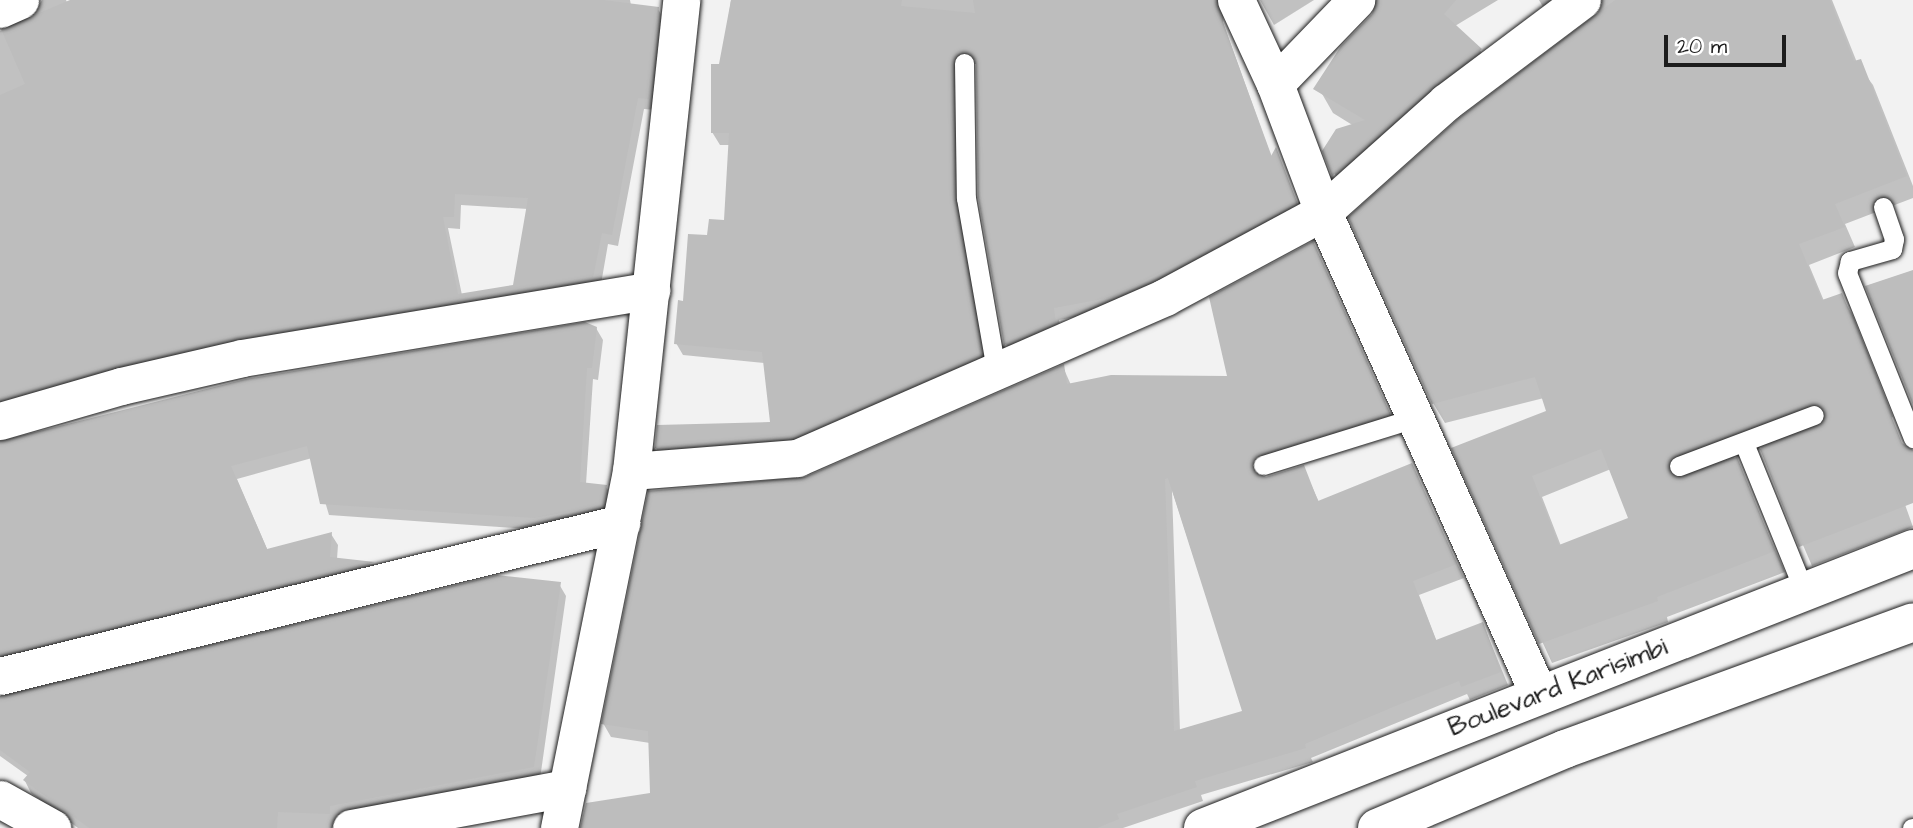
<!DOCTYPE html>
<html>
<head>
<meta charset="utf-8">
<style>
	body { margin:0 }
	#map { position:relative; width:1913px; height:828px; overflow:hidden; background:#f2f2f2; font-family:"Architects Daughter",sans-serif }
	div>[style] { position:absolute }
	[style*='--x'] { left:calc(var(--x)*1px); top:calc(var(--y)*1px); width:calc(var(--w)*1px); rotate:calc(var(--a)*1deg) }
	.shadow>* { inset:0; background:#0003 }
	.building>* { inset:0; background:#bdbdbd }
	.roads { filter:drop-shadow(0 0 2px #1c1c1c) drop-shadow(0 0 2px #1c1c1c) }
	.lane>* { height:19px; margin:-9.5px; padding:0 9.5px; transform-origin:9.5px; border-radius:9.5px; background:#fff }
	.street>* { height:37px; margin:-18.5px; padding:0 18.5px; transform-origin:18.5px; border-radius:18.5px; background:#fff }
	.primary>* { height:38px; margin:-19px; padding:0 19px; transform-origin:19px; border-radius:19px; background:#fff }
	span { translate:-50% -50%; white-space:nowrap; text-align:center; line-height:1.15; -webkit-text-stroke:5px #fff; paint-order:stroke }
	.street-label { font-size:26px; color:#1c1c1c }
	.scale { position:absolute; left:1664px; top:35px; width:122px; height:32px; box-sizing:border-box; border:4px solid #1c1c1c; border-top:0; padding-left:9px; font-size:21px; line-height:24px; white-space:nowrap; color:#1c1c1c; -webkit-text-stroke:5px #fff; paint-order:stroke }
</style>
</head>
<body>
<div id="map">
	<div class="shadow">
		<i style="clip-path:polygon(evenodd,42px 0,66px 0,77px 26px,82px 0,630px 0,631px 5px,658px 9px,665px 21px,655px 110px,644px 109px,618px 246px,608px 244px,600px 290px,0 414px,0 31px,30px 20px,42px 0,461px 205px,528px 209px,514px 286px,462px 295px,448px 228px,460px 229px,461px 205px)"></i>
		<i style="clip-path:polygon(731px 0,1226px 0,1223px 23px,1272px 157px,1276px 150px,1302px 215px,1120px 309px,1059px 320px,1062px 334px,1012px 356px,1006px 344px,978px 64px,965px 64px,987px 367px,799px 449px,663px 460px,656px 448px,772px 423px,765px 363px,683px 355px,676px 343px,709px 237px,726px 222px,730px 145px,720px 145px,712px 132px)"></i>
		<i style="clip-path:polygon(1260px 0,1314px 0,1274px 25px)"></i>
		<i style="clip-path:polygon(1376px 0,1498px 0,1455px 26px,1480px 50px,1492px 70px,1345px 195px,1324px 151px,1354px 126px,1333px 113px,1321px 92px,1373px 15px)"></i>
		<i style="clip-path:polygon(1539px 0,1589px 0,1553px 24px)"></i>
		<i style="clip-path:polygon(evenodd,1594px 0,1832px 0,1858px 65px,1873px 85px,1913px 186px,1913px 198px,1845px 224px,1855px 247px,1809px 265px,1824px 301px,1841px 295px,1853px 316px,1893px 417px,1876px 423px,1913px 527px,1812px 566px,1761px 447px,1734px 457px,1785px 572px,1667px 617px,1668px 622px,1552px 663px,1454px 449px,1548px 412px,1544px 398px,1445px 423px,1433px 403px,1602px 3px,1594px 0,1611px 469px,1631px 519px,1561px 546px,1542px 497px,1611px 469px)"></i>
		<i style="clip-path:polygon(evenodd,1320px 257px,1396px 427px,1259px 475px,1266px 479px,1303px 467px,1319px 502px,1412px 466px,1464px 578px,1419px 595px,1437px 642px,1483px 624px,1508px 685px,1470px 700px,1467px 694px,1311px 758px,1313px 762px,1201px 795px,1203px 801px,1123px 828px,598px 828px,652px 795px,650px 743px,611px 737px,603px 723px,805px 479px,1063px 367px,1071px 385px,1229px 378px,1320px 257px,1172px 490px,1244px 712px,1180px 731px,1172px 490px)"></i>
		<i style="clip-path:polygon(596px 328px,603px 340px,598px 380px,593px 379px,586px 484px,606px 487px,613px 498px,609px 518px,542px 530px,329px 515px,312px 458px,237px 479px,268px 551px,331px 534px,338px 545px,337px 559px,374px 564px,380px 574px,0 669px,0 442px)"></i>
		<i style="clip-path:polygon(559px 584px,566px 596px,540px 779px,343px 828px,78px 828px,31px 793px,25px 781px,28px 776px,0 756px,0 697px)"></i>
	</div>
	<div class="building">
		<i style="clip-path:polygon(evenodd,70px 0,603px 0,659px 7px,649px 99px,638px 98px,612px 235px,602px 233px,593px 278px,237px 338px,0 399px,0 95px,25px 84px,1px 29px,70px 0,455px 194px,528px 198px,513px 285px,458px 294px,443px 217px,454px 217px,455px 194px)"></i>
		<i style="clip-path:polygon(731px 0,902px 0,901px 6px,975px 13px,973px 0,1215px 0,1271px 156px,1276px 147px,1297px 202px,1113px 297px,1054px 308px,1056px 322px,1004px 345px,978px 197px,976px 62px,969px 52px,958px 52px,952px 63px,954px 198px,981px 355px,792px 437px,655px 448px,657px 425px,770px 422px,762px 352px,674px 344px,678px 300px,683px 301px,688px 234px,707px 235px,709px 219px,724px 220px,729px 133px,711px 133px,711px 64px,719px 64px)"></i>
		<i style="clip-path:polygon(1376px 0,1456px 0,1444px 14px,1482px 49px,1432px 86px,1332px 176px,1322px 151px,1336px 129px,1365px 120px,1313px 89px,1341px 46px,1372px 14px)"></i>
		<i style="clip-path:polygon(evenodd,1615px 0,1830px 0,1854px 61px,1861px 59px,1907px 176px,1835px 204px,1845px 227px,1799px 244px,1822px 300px,1842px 293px,1902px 443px,1913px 450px,1913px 503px,1799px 547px,1760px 449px,1823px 423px,1825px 410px,1810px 404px,1675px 455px,1667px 463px,1671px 475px,1678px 478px,1737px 457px,1775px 551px,1657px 597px,1658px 601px,1539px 644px,1451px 448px,1546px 411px,1535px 377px,1432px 404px,1348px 217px,1459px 118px,1615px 0,1601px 449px,1628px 518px,1559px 545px,1532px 476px,1601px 449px)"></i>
		<i style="clip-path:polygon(evenodd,1313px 241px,1390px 413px,1259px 453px,1251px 462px,1252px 469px,1266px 477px,1304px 465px,1318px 501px,1412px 463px,1457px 564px,1413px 581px,1436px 640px,1483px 622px,1501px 672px,1461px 687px,1459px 681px,1398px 705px,1305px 744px,1306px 748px,1195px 781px,1197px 787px,1117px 814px,1119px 819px,1097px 828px,580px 828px,586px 803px,650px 793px,648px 731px,601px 724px,648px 491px,805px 477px,1064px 364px,1067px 384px,1111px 375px,1227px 376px,1209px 297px,1313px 241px,1168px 478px,1242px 711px,1174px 731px,1165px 479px,1168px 478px)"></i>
		<i style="clip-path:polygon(1913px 270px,1913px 405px,1865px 286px)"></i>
		<i style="clip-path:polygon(585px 322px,597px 327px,592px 368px,587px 368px,580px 482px,607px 485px,603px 506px,534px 518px,320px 504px,307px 446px,231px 466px,267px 549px,332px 532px,330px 557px,375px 562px,0 654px,0 441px,246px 379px)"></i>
		<i style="clip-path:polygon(497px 575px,561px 582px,534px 767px,330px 806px,330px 814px,278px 812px,277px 828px,89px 828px,23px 780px,30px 772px,0 750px,0 696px)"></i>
	</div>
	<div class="roads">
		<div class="lane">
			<i style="--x:964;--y:63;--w:135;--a:89.2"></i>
			<i style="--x:966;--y:198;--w:175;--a:80.1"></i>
			<i style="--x:1883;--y:207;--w:34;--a:71"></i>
			<i style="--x:1894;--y:239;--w:10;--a:101"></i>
			<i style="--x:1892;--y:249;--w:44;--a:164.1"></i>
			<i style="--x:1850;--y:261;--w:12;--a:104"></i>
			<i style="--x:1847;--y:273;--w:178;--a:68.2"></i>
			<i style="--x:1744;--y:443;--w:160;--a:67.9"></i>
			<i style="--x:1263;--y:465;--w:159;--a:-17.2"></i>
			<i style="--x:1679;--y:466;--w:144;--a:-20.7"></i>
			<i style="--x:1912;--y:828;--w:1;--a:0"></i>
		</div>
		<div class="street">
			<i style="--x:1236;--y:0;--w:93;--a:65.1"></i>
			<i style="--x:1275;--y:84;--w:137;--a:69.4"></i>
			<i style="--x:1323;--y:212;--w:529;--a:65.91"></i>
			<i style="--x:0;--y:9;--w:22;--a:-24"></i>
			<i style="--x:1275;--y:84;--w:117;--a:-46"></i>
			<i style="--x:0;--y:421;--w:126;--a:-16.1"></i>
			<i style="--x:121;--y:386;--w:124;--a:-13"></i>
			<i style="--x:242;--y:358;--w:415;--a:-9.4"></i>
			<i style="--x:631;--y:471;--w:167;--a:-4.5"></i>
			<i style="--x:797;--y:458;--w:402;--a:-23.6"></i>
			<i style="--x:1165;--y:297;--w:179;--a:-28.3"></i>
			<i style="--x:1323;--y:212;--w:165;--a:-41.8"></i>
			<i style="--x:1446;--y:102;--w:170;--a:-36.9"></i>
			<i style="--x:0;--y:676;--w:640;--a:-13.84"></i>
			<i style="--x:0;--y:799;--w:60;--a:29.1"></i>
			<i style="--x:351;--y:828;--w:220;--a:-10.5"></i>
			<i style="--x:559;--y:828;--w:364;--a:-78.6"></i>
			<i style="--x:631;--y:471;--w:474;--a:-83.9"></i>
		</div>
		<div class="primary">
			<i style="--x:1203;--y:828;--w:763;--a:-21.45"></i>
			<i style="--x:1377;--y:828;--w:204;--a:-22.8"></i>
			<i style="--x:1565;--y:749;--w:370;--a:-20"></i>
		</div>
	</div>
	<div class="street-label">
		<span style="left:1558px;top:688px;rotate:-21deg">Boulevard Karisimbi</span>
	</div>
	<div class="scale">20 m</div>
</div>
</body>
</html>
